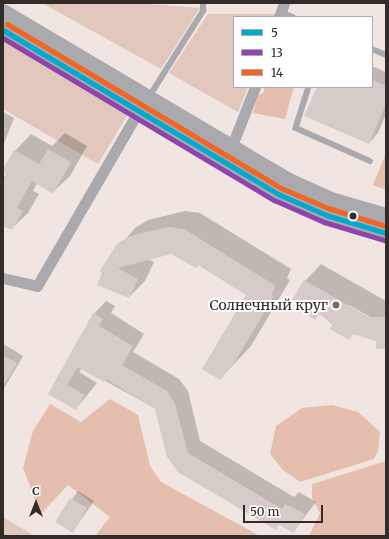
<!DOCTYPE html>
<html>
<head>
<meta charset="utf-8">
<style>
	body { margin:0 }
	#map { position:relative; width:389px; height:539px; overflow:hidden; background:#f0e5e0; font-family:Merriweather,serif }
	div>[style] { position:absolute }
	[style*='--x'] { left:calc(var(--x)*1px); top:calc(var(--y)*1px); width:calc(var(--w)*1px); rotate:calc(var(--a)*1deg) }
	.green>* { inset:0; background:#e2c7bc }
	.forest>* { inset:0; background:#e6beae }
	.shadow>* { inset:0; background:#0003 }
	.building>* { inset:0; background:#d5ccc7 }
	.service>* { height:5.5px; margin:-2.75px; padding:0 2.75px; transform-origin:2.75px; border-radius:2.75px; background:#aaaaae }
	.minor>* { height:11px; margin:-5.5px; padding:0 5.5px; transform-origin:5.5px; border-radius:5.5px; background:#aaaaae }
	.secondary>* { height:16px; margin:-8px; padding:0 8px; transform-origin:8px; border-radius:8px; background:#aaa9ad }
	.bus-1>* { height:5px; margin:-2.5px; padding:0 2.5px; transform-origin:2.5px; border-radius:2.5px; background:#00a9ce }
	.bus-2>* { height:5px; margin:-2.5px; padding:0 2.5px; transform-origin:2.5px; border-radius:2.5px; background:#8e44ad }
	.bus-3>* { height:5px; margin:-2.5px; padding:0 2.5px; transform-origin:2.5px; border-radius:2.5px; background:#f26522 }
	.dots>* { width:11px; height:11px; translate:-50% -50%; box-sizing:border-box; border:2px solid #fff; border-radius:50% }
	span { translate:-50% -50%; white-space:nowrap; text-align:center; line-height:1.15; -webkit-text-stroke:4px #fff; paint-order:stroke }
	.poi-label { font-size:14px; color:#332b28 }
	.right { translate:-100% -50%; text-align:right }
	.frame { position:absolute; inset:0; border:4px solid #332b28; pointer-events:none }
	.legend { position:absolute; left:233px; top:16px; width:140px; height:72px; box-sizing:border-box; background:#fff; border:1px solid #adaaa9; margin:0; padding:5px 7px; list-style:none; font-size:12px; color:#332b28 }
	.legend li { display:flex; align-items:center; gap:8px; height:20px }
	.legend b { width:20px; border:1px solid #adaaa9 }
	.north { position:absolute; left:16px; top:483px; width:40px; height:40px; -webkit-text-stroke:3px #fff; paint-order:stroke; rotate:0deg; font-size:11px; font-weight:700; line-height:16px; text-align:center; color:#332b28 }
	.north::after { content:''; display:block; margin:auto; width:14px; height:18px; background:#332b28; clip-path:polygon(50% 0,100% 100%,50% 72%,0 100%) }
	.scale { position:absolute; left:243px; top:505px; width:80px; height:18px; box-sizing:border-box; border:2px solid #332b28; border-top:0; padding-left:5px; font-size:12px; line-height:14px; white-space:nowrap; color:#332b28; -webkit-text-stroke:3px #fff; paint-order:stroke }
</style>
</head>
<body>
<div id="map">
	<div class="green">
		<i style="clip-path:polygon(42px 3px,138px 3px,200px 8px,161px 69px)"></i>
		<i style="clip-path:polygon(208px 14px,276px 14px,275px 17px,234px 17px,234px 87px,248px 87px,238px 112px,169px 73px)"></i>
		<i style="clip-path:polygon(3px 40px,128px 114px,98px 164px,3px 109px)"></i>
		<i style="clip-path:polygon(3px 517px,35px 536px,3px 536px)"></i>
	</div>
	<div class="forest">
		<i style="clip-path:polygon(264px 87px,294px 87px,285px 119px,253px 113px,258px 96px,264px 92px)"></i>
		<i style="clip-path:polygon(386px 153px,386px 190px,373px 185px)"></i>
		<i style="clip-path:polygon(110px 399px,138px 415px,150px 466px,161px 482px,260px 536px,95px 536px,110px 517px,68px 485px,41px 514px,23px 468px,33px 431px,50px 404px,81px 422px)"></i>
		<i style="clip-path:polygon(332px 405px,358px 412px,380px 432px,378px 451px,374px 459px,300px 482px,283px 470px,270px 454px,276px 426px,302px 408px)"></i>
		<i style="clip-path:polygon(386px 461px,386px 536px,309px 536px,320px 513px,312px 498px,312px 484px)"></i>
	</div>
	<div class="shadow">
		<i style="clip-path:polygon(372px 66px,386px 72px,386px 114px,378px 133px,369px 143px,318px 87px,372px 87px)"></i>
		<i style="clip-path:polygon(3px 112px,14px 118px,3px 146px)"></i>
		<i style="clip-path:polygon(65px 133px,87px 146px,70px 176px,53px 192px,37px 183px,33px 191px,39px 194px,28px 213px,11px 229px,3px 224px,3px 177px,8px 174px,3px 171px,15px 151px,31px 134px,52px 146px)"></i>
		<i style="clip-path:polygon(185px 211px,200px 213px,291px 269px,287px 278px,290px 280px,251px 346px,220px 379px,247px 295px,198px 264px,171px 253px,148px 259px,154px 262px,145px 281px,129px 297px,98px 284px,106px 262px,135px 228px,148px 220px)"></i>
		<i style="clip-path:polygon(evenodd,321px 264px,386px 301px,386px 348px,377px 340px,354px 333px,349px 338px,320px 314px,315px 318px,302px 304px,305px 281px,321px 264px,349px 305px,374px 319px,373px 321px,349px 307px,349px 305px)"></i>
		<i style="clip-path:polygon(106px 301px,115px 306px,111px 313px,144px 334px,133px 352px,179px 379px,188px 391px,200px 441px,294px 497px,299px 492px,316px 502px,293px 532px,280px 524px,276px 528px,178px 472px,156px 409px,82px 368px,79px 372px,97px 383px,76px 409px,50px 393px,94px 314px)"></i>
		<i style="clip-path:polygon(5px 345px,23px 356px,3px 390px,3px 347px)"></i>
		<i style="clip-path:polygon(78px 491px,94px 501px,73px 531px,56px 522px)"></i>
	</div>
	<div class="building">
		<i style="clip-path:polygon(372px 80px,386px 86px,386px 104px,369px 144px,304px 116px,317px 87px,372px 87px)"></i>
		<i style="clip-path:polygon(48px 149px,71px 162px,53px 194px,32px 181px,17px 208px,23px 211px,12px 230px,3px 226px,3px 181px,6px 175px,3px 169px,14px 150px,39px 164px)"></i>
		<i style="clip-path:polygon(168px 227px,184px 229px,276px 286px,271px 295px,274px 296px,234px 363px,220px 380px,202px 369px,246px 295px,198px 265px,196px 268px,171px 254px,118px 268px,138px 279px,129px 298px,97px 285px,103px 273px,100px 271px,117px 244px,130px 236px)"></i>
		<i style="clip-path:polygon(304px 280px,369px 317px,386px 317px,386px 349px,376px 349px,376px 341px,353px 334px,349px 340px,330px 329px,333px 323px,319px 314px,315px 320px,298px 309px,301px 304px,292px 300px)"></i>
		<i style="clip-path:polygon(93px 313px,103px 319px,99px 326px,133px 346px,122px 365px,167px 391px,175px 404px,188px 453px,282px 509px,285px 504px,305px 514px,294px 533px,279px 525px,276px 530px,178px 472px,167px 457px,155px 409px,106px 379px,104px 382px,78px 367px,67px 385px,85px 395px,76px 410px,48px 394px)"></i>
		<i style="clip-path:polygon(3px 355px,17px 363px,3px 387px)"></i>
		<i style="clip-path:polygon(70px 498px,87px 508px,73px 533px,55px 522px)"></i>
	</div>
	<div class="service">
		<i style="--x:281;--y:12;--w:13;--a:23"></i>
		<i style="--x:372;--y:49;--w:15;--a:23"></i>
		<i style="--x:309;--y:87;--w:43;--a:107.6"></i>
		<i style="--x:296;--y:128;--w:81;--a:24"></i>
		<i style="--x:149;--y:97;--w:102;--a:-57.9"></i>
		<i style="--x:203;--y:11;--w:8;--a:-90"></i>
	</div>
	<div class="minor">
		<i style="--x:279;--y:17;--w:15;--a:-70"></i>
		<i style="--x:231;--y:148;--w:66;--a:-68.5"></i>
		<i style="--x:3;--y:278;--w:35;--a:13"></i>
		<i style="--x:37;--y:286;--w:206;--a:-59.9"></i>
	</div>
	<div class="secondary">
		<i style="--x:3;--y:12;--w:330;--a:30.6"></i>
		<i style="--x:287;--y:180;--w:48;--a:24.4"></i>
		<i style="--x:331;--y:200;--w:57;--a:16.2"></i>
		<i style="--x:3;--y:30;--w:320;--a:30.8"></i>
		<i style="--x:278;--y:194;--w:52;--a:23.6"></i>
		<i style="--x:326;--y:215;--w:63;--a:16.7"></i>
	</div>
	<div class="bus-1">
		<i style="--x:3;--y:30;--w:320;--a:30.8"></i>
		<i style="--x:278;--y:194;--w:52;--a:23.6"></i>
		<i style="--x:326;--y:215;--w:63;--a:16.7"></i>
	</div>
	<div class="bus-2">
		<i style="--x:3;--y:38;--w:316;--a:30.9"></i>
		<i style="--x:274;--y:200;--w:55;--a:23.7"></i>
		<i style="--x:324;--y:222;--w:63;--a:16.7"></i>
	</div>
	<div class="bus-3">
		<i style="--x:7;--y:24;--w:319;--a:30.9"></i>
		<i style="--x:281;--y:188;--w:51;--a:23.1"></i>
		<i style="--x:328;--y:208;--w:61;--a:17.2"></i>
	</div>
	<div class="dots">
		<i style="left:353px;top:216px;background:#332b28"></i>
		<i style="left:336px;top:305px;background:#756c68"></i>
	</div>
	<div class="poi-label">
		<span class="right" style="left:328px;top:305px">Солнечный круг</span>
	</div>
	<div class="frame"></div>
	<ul class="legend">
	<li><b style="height:5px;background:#00a9ce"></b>5</li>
	<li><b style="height:5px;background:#8e44ad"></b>13</li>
	<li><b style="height:5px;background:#f26522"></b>14</li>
	</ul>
	<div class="north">С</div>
	<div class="scale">50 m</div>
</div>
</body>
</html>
